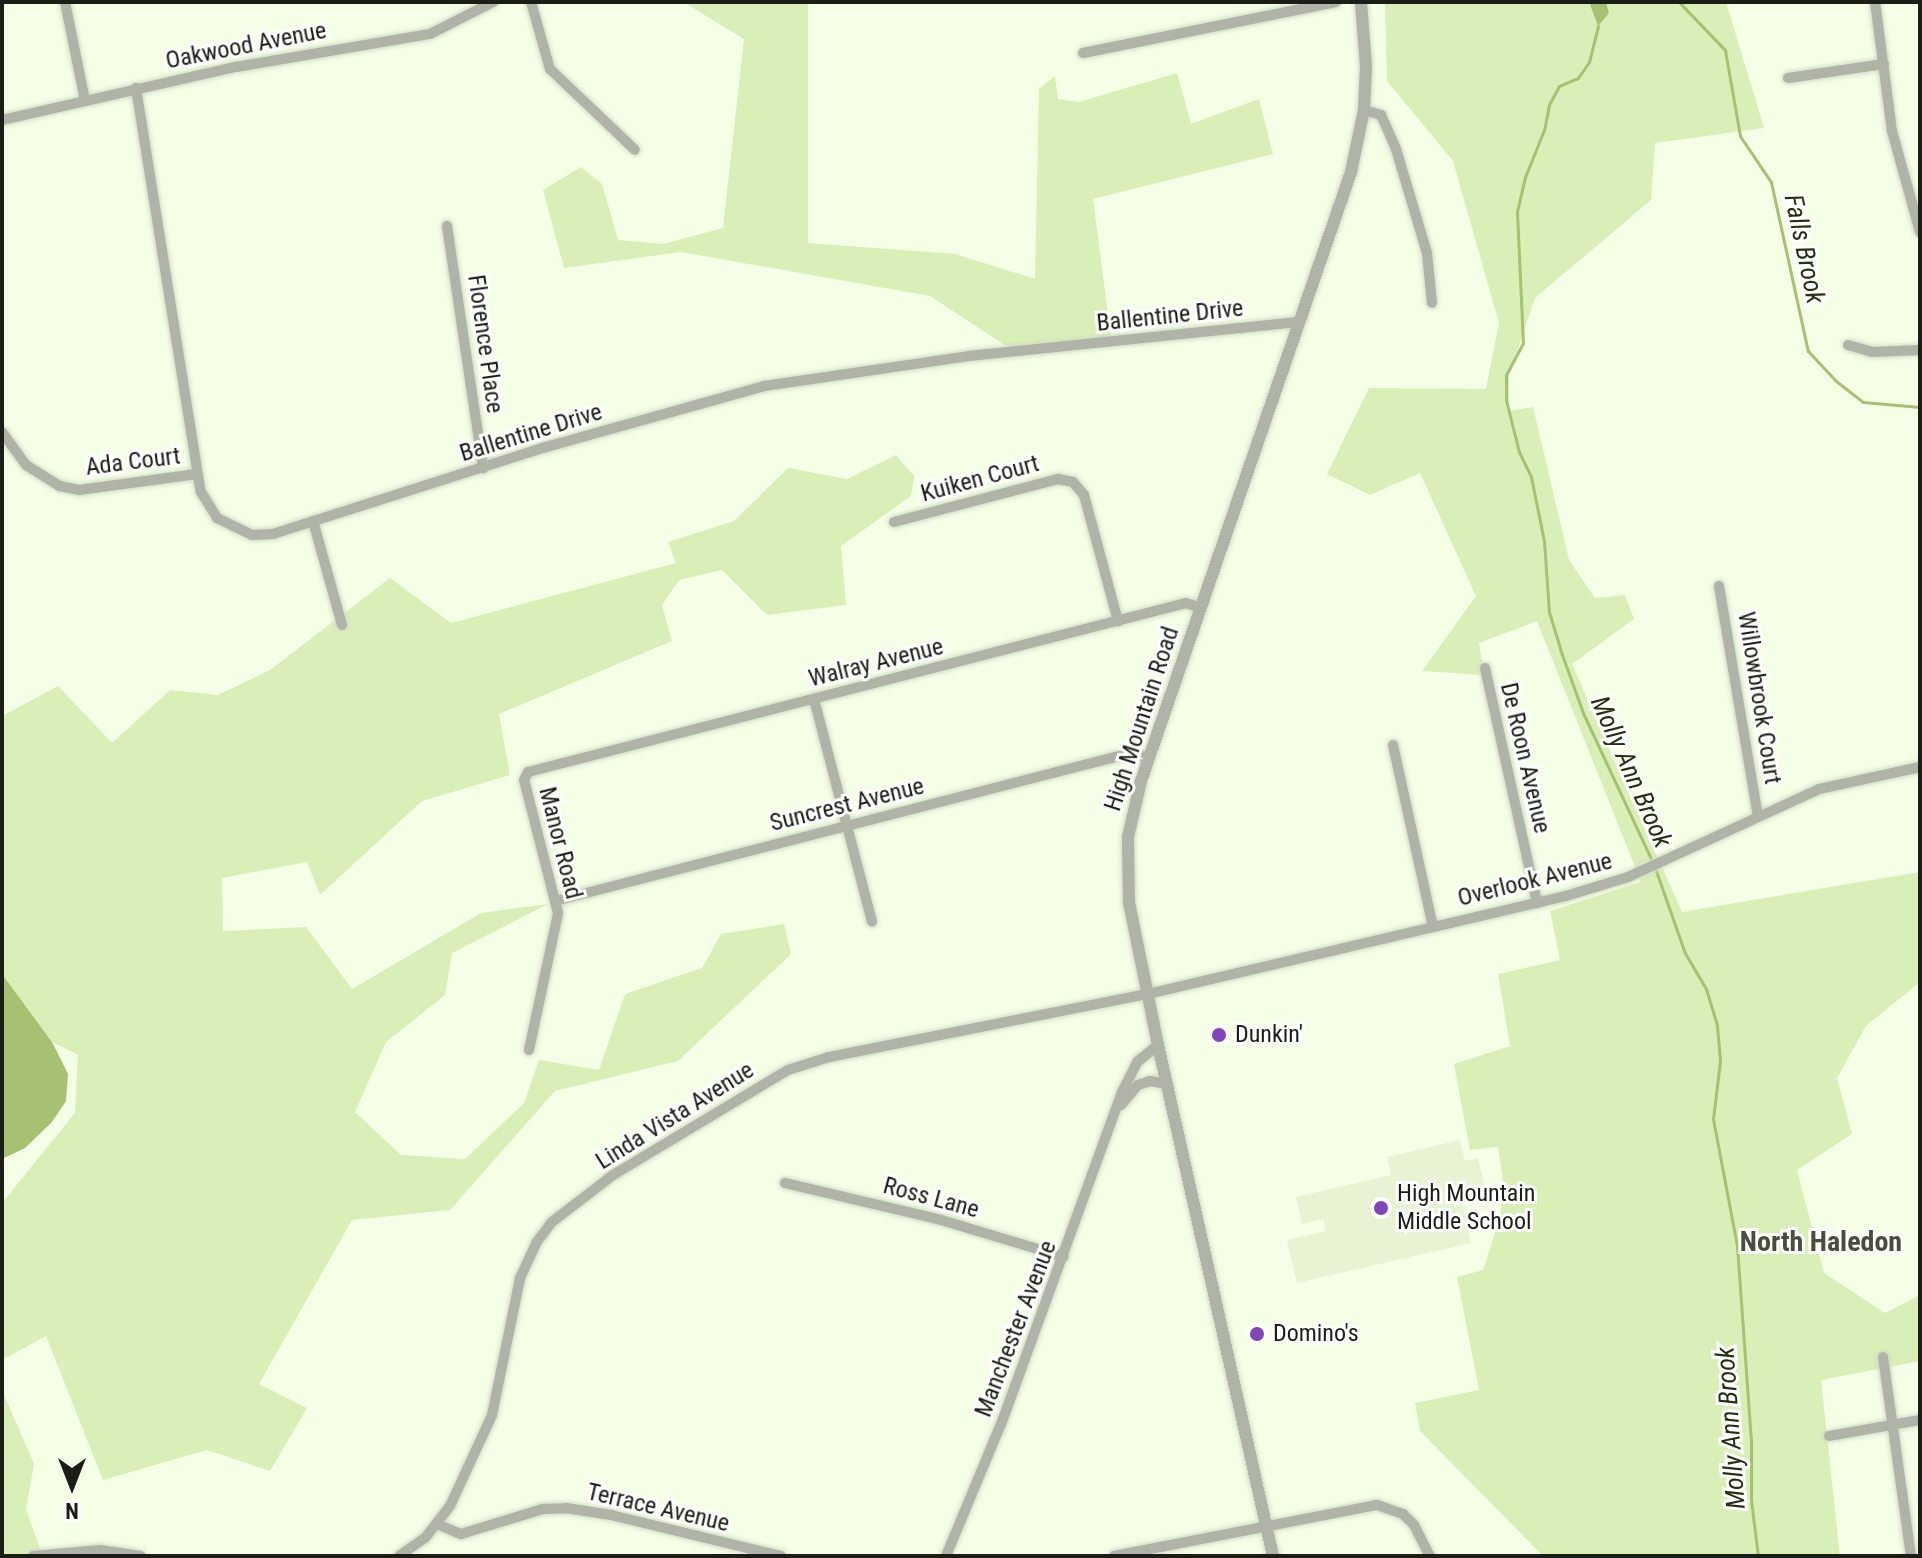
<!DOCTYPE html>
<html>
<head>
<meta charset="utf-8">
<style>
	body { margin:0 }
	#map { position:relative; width:1922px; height:1558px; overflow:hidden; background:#f5ffe6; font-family:"Roboto Condensed",sans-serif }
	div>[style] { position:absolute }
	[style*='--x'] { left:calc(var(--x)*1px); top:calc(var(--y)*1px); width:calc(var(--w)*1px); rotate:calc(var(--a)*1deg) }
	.built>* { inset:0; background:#e7f3d3 }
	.green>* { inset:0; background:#daefb8 }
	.water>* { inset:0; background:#a6c172 }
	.stream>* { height:3px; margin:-1.5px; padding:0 1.5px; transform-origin:1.5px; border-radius:1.5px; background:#a6c172 }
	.roads { filter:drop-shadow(0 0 2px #d2dbc5) drop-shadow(0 0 2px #d2dbc5) }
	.minor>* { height:10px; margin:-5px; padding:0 5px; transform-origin:5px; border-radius:5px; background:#afb3a8 }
	.tertiary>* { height:12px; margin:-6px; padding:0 6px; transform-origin:6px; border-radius:6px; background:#afb3a8 }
	.dots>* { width:22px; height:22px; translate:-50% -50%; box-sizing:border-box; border:4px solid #fff; border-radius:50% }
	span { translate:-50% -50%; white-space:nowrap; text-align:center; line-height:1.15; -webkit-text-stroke:6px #fff; paint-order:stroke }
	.street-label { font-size:24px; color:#1b1e16 }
	.poi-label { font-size:24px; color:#1b1e16 }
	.left { translate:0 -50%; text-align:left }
	.water-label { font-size:26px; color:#25300e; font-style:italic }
	.quarter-label { font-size:28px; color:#474f3a; font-weight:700 }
	.frame { position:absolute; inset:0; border:4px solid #1b1e16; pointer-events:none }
	.north { position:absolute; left:32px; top:1446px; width:80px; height:80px; -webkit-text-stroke:6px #fff; paint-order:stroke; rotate:180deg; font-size:22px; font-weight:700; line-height:32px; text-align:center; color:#1b1e16 }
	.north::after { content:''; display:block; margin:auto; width:28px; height:36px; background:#1b1e16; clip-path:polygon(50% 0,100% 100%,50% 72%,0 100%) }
</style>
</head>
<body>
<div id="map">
	<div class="built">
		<i style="clip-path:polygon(1460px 1140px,1465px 1161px,1478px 1158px,1485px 1188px,1460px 1193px,1471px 1243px,1297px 1283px,1287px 1240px,1326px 1231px,1323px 1219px,1302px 1224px,1296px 1197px,1391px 1175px,1387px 1157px)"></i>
	</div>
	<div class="green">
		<i style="clip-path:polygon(683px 2px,808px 2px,808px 243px,955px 254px,1035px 279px,1039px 89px,1055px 76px,1058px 99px,1079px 102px,1177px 73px,1191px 124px,1259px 99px,1273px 154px,1093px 199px,1112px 345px,1017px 353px,930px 296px,681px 252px,564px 268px,543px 190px,581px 167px,602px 184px,618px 240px,663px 244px,723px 228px,744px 39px)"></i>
		<i style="clip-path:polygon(1385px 2px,1589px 2px,1598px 25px,1609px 13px,1606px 2px,1726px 2px,1764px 128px,1655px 143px,1651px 200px,1535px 298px,1509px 375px,1509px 411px,1533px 407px,1569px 560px,1595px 598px,1625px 595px,1634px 619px,1572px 664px,1682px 912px,1920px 872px,1920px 982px,1866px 1026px,1837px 1078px,1852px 1134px,1797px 1170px,1824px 1273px,1885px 1313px,1920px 1295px,1920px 1361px,1821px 1380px,1840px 1556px,1543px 1556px,1420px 1431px,1415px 1403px,1479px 1390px,1457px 1277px,1483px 1270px,1499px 1221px,1504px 1188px,1498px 1147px,1470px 1150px,1454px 1064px,1510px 1046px,1498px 974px,1560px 960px,1550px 911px,1641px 882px,1537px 621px,1479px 643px,1484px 675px,1422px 671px,1476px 596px,1420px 473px,1370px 495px,1327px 474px,1369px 388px,1486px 389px,1499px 323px,1453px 161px,1387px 81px)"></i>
		<i style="clip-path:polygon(896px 455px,914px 476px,911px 496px,841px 546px,846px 605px,767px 615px,722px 570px,679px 580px,662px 605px,672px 641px,499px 714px,510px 775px,422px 801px,320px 895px,307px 862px,222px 878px,223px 931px,306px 927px,352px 989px,481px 913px,548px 904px,452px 953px,445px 995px,386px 1042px,355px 1112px,401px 1155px,465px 1159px,524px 1103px,539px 1060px,599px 1070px,625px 994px,702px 968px,721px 934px,784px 924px,791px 954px,678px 1061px,555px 1091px,450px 1210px,352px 1220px,259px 1384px,307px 1408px,270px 1471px,207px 1450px,103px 1480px,46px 1336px,2px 1360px,2px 1203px,75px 1113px,78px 1055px,52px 1042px,2px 974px,2px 716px,58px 686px,112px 743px,170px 690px,218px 695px,270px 670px,390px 578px,451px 623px,676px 563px,668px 542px,734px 521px,788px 468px,847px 479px)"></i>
		<i style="clip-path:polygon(2px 1390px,34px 1464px,26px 1509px,42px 1555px,2px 1556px)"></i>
	</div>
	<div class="water">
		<i style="clip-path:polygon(1589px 2px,1606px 2px,1609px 13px,1598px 26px)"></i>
		<i style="clip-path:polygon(2px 974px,52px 1042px,68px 1074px,66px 1101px,52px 1122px,25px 1148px,2px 1159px)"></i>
	</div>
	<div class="stream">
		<i style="--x:1679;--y:2;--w:66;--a:46.2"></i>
		<i style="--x:1725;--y:50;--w:87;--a:80.1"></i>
		<i style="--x:1740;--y:136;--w:55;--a:56"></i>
		<i style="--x:1771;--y:182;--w:173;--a:77.7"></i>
		<i style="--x:1808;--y:351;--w:41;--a:47"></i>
		<i style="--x:1836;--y:381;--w:34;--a:38"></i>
		<i style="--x:1863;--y:402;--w:57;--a:5"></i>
		<i style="--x:1598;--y:26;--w:37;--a:104"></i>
		<i style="--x:1589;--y:62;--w:19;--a:125"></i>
		<i style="--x:1578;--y:78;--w:21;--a:157"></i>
		<i style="--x:1559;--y:86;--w:21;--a:118"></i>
		<i style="--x:1549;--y:105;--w:25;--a:101"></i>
		<i style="--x:1544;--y:130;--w:51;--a:112"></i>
		<i style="--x:1525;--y:177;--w:36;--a:103"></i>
		<i style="--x:1517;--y:212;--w:131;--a:87.4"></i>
		<i style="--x:1523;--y:343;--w:36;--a:118"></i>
		<i style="--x:1506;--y:375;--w:25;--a:90"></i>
		<i style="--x:1506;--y:400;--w:54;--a:76"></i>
		<i style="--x:1519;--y:452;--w:28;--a:64"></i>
		<i style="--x:1531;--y:477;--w:65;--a:78.5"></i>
		<i style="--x:1544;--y:541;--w:71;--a:86"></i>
		<i style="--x:1549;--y:612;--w:39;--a:73"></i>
		<i style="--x:1560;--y:649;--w:68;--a:70.2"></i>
		<i style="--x:1583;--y:713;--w:163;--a:65"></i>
		<i style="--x:1655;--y:868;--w:90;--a:70.6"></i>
		<i style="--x:1685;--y:953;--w:42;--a:59.7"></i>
		<i style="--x:1706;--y:989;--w:39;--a:73"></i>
		<i style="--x:1717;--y:1026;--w:35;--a:85"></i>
		<i style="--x:1720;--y:1061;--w:58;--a:96.9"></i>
		<i style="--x:1713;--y:1119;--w:129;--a:79.3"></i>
		<i style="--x:1737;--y:1246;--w:194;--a:85.9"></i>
		<i style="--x:1751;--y:1439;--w:61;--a:90"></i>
		<i style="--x:1751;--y:1500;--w:56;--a:82.9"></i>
	</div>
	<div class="roads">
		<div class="minor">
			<i style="--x:65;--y:2;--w:100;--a:78.5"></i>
			<i style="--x:531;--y:2;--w:70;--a:74.2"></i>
			<i style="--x:550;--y:69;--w:117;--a:43.6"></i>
			<i style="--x:1875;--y:2;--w:130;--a:82.5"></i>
			<i style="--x:1892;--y:131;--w:105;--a:74.5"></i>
			<i style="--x:1083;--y:53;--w:258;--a:-11.4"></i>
			<i style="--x:1788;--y:78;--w:97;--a:-8.3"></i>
			<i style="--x:136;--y:88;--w:409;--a:80.9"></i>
			<i style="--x:201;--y:492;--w:31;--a:58"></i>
			<i style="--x:217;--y:518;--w:39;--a:26"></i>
			<i style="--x:252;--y:535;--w:21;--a:-3"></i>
			<i style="--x:273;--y:534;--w:287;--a:-17.7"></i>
			<i style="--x:546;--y:447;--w:226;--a:-15.6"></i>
			<i style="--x:764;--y:386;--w:207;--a:-8.3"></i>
			<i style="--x:969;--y:356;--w:333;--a:-5.9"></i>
			<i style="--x:1364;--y:110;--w:18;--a:16"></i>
			<i style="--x:1381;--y:115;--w:37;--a:66"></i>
			<i style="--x:1396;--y:149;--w:109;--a:73.4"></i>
			<i style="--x:1427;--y:253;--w:50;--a:84.3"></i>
			<i style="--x:2;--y:120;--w:240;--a:-12.8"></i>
			<i style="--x:236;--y:67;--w:197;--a:-9.7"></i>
			<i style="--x:430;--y:34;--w:71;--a:-26.9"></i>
			<i style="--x:447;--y:226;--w:245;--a:81.5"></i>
			<i style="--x:1848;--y:345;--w:25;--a:16"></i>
			<i style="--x:1872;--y:352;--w:48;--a:-2.4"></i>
			<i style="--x:2;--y:432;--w:41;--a:54"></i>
			<i style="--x:26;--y:465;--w:40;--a:32"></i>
			<i style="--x:60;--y:486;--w:19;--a:12"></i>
			<i style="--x:79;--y:490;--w:119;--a:-7.7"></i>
			<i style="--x:313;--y:521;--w:108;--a:74.4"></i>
			<i style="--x:894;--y:522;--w:170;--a:-14.7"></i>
			<i style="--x:1058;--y:479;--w:15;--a:11"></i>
			<i style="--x:1073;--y:482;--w:17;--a:50"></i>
			<i style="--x:1084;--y:495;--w:131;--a:74.9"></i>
			<i style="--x:1719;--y:586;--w:233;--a:80.4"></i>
			<i style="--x:1485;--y:668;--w:241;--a:77.5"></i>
			<i style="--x:814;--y:699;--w:230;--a:75.4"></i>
			<i style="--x:1393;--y:745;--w:186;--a:77.6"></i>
			<i style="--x:555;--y:901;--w:578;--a:-14.42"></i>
			<i style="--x:1115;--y:757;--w:17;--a:-13"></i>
			<i style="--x:1132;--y:753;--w:18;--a:16"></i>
			<i style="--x:529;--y:1050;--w:140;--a:-78"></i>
			<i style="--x:558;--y:913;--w:137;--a:-104.3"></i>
			<i style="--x:524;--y:780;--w:9;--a:-63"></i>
			<i style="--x:528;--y:772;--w:679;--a:-14.4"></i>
			<i style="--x:1186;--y:603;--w:16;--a:18"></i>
			<i style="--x:1121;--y:1105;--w:26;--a:-50"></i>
			<i style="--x:1138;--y:1085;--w:13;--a:-18"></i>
			<i style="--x:1150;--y:1081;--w:17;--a:10"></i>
			<i style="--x:785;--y:1183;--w:160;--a:13.3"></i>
			<i style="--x:941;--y:1220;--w:128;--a:16.7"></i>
			<i style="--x:1883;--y:1357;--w:201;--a:82"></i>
			<i style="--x:1829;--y:1436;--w:92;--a:-10"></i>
			<i style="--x:437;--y:1524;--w:26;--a:23"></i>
			<i style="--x:461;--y:1534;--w:86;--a:-17"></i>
			<i style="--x:543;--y:1509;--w:23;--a:-2"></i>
			<i style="--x:566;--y:1508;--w:46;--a:8.8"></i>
			<i style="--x:611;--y:1515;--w:175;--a:13.6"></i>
			<i style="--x:33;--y:1556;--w:67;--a:-5.1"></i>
			<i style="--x:100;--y:1550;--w:41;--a:8.3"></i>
			<i style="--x:399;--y:1556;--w:32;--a:-35"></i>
			<i style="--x:425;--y:1538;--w:41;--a:-52"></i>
			<i style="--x:450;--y:1506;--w:100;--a:-65.2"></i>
			<i style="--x:492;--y:1415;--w:140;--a:-78.4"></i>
			<i style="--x:520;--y:1278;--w:38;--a:-65"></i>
			<i style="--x:536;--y:1243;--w:26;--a:-53"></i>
			<i style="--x:552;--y:1222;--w:77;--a:-37.6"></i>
			<i style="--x:613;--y:1175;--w:204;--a:-31"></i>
			<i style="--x:788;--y:1070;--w:43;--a:-17.6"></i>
			<i style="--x:829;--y:1057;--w:325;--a:-11.2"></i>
			<i style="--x:1148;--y:994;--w:429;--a:-13.2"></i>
			<i style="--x:1566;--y:896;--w:65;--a:-17"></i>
			<i style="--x:1628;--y:877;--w:210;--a:-24.7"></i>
			<i style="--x:1819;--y:789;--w:103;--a:-12.3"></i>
			<i style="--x:946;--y:1556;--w:148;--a:-67.4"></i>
			<i style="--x:1003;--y:1419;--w:348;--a:-70"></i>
			<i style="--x:1122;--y:1092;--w:34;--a:-63"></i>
			<i style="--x:1137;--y:1062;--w:27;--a:-39"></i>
			<i style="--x:1114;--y:1556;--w:268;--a:-11"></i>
			<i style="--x:1377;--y:1505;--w:28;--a:19"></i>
			<i style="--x:1403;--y:1514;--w:16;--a:45"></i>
			<i style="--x:1414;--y:1525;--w:35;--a:63"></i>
		</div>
		<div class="tertiary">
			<i style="--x:1273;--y:1556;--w:524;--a:-102.68"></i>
			<i style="--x:1158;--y:1045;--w:145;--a:-101.5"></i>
			<i style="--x:1129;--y:903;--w:66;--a:-90.9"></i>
			<i style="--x:1128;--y:837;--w:57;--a:-76.9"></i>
			<i style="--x:1141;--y:781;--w:644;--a:-70.97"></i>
			<i style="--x:1351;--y:172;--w:63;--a:-78.2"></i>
			<i style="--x:1364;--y:110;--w:44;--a:-87.4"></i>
			<i style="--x:1366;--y:66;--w:64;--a:-94.5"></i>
		</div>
	</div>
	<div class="dots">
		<i style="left:1219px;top:1035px;background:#8144ba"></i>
		<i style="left:1381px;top:1208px;background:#8144ba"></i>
		<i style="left:1257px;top:1334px;background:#8144ba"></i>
	</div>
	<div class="street-label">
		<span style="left:246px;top:46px;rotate:-11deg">Oakwood Avenue</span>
		<span style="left:1170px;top:316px;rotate:-6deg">Ballentine Drive</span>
		<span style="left:485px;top:344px;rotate:82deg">Florence Place</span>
		<span style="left:531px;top:433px;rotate:-17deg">Ballentine Drive</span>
		<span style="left:133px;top:462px;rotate:-7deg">Ada Court</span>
		<span style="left:980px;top:479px;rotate:-15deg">Kuiken Court</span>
		<span style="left:876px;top:663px;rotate:-14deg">Walray Avenue</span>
		<span style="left:1759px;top:698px;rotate:81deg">Willowbrook Court</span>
		<span style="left:1142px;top:719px;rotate:-72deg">High Mountain Road</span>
		<span style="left:1525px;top:758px;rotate:77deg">De Roon Avenue</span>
		<span style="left:847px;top:805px;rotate:-14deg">Suncrest Avenue</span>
		<span style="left:560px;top:843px;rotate:76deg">Manor Road</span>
		<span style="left:1535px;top:880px;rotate:-14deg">Overlook Avenue</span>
		<span style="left:675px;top:1116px;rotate:-32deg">Linda Vista Avenue</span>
		<span style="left:931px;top:1198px;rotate:15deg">Ross Lane</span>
		<span style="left:1016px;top:1329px;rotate:-69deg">Manchester Avenue</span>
		<span style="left:658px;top:1508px;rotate:13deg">Terrace Avenue</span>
	</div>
	<div class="poi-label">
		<span class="left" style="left:1235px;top:1035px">Dunkin'</span>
		<span class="left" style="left:1397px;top:1208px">High Mountain<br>Middle School</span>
		<span class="left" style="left:1273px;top:1334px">Domino's</span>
	</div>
	<div class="water-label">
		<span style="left:1804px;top:249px;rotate:78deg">Falls Brook</span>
		<span style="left:1631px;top:772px;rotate:66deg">Molly Ann Brook</span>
		<span style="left:1731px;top:1428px;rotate:-94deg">Molly Ann Brook</span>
	</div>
	<div class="quarter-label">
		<span style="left:1821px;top:1242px">North Haledon</span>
	</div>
	<div class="frame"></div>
	<div class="north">N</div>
</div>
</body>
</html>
